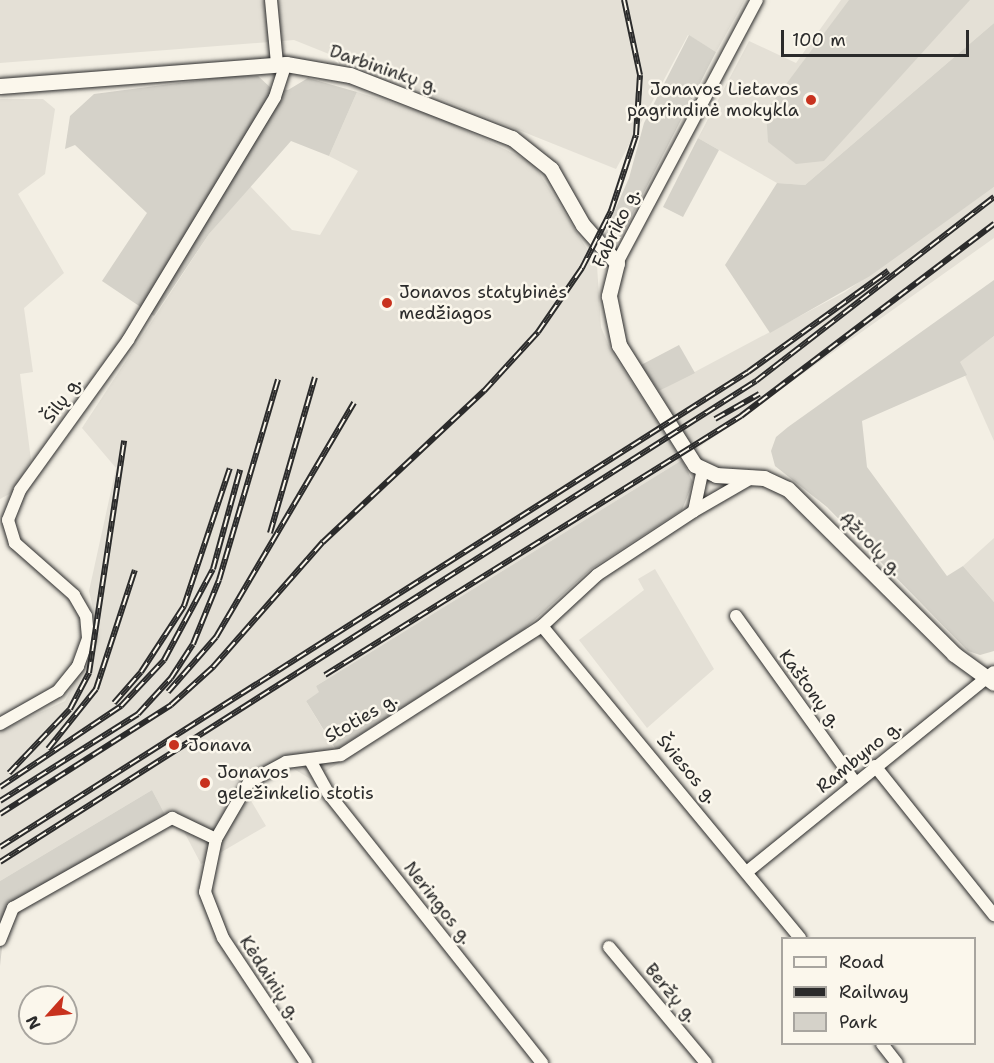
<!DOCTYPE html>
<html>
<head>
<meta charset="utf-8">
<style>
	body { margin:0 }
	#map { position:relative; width:994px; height:1063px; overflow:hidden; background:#f3efe4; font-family:"Shantell Sans",sans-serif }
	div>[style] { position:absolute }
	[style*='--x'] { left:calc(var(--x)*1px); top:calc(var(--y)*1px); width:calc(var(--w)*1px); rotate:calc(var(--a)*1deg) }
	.built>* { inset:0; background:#e4e0d6 }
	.green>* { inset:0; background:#d5d2c9 }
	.roads { filter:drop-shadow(0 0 2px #2b2b2b) drop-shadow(0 0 2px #2b2b2b) }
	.minor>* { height:12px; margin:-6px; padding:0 6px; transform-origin:6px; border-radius:6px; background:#fbf7ec }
	.major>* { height:15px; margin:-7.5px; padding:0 7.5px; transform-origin:7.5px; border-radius:7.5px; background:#fbf7ec }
	.rail>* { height:6px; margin-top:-3px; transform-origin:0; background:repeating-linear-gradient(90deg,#fbf7ec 0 11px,#2b2b2b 0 22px); box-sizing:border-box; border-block:2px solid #2b2b2b }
	.dots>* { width:16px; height:16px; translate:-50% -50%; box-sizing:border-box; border:3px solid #fbf7ec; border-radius:50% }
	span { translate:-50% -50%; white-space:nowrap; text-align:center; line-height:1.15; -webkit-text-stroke:5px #fbf7ec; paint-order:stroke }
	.street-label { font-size:18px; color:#2b2b2b }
	.poi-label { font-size:18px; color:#2b2b2b }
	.right { translate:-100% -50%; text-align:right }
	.left { translate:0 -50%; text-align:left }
	.legend { position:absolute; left:781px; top:937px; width:195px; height:108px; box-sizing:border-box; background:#fbf7ec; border:2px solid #a8a59f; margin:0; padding:8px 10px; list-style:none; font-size:18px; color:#2b2b2b }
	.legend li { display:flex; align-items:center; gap:12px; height:30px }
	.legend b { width:30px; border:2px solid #a8a59f }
	.north { position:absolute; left:18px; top:985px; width:60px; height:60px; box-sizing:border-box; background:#fbf7ec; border:2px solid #a8a59f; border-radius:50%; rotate:243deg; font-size:16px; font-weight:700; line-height:24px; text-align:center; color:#2b2b2b }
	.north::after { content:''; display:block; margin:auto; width:21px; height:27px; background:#c8321e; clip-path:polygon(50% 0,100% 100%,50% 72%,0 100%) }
	.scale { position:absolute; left:781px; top:30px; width:188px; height:27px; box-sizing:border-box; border:3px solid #2b2b2b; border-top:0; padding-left:8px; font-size:18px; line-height:21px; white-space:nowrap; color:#2b2b2b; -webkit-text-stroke:4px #fbf7ec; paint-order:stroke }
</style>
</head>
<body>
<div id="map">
	<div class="built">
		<i style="clip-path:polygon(0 0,745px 0,716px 52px,688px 35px,616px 169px,294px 40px,0 63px)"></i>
		<i style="clip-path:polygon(841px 0,994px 0,994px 23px,805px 185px,777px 183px,698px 138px,749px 41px,796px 63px)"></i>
		<i style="clip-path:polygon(357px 92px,438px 117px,533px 163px,597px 265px,601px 327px,610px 349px,682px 460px,316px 686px,320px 692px,306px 701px,342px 761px,312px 780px,294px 769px,264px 778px,250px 799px,266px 826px,201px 864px,181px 826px,169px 822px,152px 790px,0 881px,0 731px,65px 701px,92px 648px,96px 621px,89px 591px,116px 468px,82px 428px,209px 234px,250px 186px,292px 230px,320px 235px,358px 171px,329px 156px)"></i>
		<i style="clip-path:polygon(0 99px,43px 99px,55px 109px,45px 174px,18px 194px,64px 273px,24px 308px,33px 372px,20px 374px,31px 460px,13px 492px,0 499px)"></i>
		<i style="clip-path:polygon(994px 187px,994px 238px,694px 451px,659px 391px,845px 292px)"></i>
		<i style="clip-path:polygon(994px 336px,994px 441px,959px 362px)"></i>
		<i style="clip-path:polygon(994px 538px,994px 602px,963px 566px)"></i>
		<i style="clip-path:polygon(655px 569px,714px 669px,647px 728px,579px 640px,644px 590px,638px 579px)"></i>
	</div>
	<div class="green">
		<i style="clip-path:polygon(849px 0,970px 0,824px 161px,796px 164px,768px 142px,766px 111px)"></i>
		<i style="clip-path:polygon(994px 23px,994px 187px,870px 276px,770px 333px,725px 265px,777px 183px,805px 185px)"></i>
		<i style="clip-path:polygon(689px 35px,716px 52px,625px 229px,609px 238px,604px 235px,629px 178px,644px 123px)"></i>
		<i style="clip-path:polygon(232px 76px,258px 76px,271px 88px,288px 90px,308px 78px,357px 92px,329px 156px,291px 141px,209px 234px,154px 316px,102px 281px,147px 213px,75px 145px,65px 149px,70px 116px,94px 94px)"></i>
		<i style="clip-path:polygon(698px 138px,719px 150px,683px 217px,663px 207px)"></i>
		<i style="clip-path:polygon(994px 280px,994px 336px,960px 362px,967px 375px,862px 421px,867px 467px,947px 576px,963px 566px,994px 602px,994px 651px,980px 655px,968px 651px,827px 507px,775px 466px,771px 451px,776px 437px,788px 427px)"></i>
		<i style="clip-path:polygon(679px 345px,695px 373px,659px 391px,641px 365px)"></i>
		<i style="clip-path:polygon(682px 460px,693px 482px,682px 510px,591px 569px,522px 631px,336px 750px,306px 701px,319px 692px,316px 686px)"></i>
		<i style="clip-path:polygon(152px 790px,169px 822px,21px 908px,4px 929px,0 966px,0 881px)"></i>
	</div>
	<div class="roads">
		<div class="minor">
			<i style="--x:271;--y:0;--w:63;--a:84.6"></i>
			<i style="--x:617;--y:263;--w:298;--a:-62"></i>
			<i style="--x:694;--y:511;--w:68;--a:-30"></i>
			<i style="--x:736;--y:616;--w:204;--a:54.4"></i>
			<i style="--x:542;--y:626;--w:405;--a:50.4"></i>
			<i style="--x:0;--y:724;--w:67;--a:-29.6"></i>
			<i style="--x:58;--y:691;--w:32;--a:-51"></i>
			<i style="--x:78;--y:666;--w:30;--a:-70"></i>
			<i style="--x:88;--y:638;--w:22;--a:-95"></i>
			<i style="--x:86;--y:616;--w:24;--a:-120"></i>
			<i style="--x:74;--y:595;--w:79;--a:-138.6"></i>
			<i style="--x:15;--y:543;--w:24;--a:-107"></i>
			<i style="--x:8;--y:520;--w:32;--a:-68"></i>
			<i style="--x:20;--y:490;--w:185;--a:-54.2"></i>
			<i style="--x:128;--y:340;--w:284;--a:-58.8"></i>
			<i style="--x:275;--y:97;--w:35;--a:-72"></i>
			<i style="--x:311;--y:762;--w:35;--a:61"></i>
			<i style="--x:328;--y:793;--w:345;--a:51.6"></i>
			<i style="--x:875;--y:766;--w:191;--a:51.4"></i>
			<i style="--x:216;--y:839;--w:54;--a:101.7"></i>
			<i style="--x:205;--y:892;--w:49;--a:68.6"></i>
			<i style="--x:223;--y:938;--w:150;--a:56.4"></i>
			<i style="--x:748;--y:871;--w:316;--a:-39"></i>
			<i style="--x:0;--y:940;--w:35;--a:-68"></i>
			<i style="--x:13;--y:908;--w:183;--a:-29.5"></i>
			<i style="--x:172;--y:818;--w:49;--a:25.5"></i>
			<i style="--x:216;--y:839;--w:66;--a:-59.9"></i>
			<i style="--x:249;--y:782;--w:42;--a:-28.4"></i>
			<i style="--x:286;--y:762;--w:55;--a:-7.3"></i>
			<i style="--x:341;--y:755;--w:239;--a:-32.7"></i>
			<i style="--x:542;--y:626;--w:75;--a:-42.8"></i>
			<i style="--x:597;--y:575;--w:116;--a:-33.4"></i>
			<i style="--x:694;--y:511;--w:40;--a:-78"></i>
			<i style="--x:609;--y:947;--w:151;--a:50.1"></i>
			<i style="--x:882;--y:1044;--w:24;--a:52"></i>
		</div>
		<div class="major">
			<i style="--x:0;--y:86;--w:287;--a:-4.4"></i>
			<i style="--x:286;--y:64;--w:65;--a:9.8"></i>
			<i style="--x:350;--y:75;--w:174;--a:21.3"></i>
			<i style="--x:512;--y:138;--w:50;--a:38.5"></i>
			<i style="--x:551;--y:169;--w:64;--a:60.3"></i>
			<i style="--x:583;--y:225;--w:51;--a:48.2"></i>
			<i style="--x:617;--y:263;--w:34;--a:104"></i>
			<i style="--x:609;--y:296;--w:50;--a:78.5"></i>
			<i style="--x:619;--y:345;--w:142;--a:57.7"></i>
			<i style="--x:695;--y:465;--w:23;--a:25"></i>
			<i style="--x:716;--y:475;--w:48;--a:3.6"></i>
			<i style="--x:764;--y:478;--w:26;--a:25"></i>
			<i style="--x:788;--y:489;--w:234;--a:44.8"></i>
			<i style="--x:954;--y:654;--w:49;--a:35.9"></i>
		</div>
	</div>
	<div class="rail">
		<i style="--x:715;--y:419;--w:51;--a:-29.6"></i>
		<i style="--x:270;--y:533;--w:162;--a:-73.9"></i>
		<i style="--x:325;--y:675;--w:490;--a:-31.9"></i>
		<i style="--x:741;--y:416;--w:318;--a:-37.2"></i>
		<i style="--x:168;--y:692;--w:73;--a:-48.9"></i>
		<i style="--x:216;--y:637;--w:272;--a:-59.5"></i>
		<i style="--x:114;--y:703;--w:41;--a:-48.9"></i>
		<i style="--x:141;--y:672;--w:79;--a:-56.9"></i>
		<i style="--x:184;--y:606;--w:145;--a:-71.6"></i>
		<i style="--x:48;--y:749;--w:77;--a:-51.3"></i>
		<i style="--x:96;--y:689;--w:125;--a:-71.9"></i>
		<i style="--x:9;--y:773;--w:88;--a:-46.4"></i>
		<i style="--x:70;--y:709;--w:41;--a:-62.2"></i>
		<i style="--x:89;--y:673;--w:235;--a:-81.4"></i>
		<i style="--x:0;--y:787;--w:146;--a:-33.8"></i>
		<i style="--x:121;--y:706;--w:63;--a:-46.9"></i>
		<i style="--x:164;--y:660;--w:103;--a:-61.7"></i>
		<i style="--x:213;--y:569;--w:103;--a:-74.7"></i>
		<i style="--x:0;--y:801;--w:163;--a:-32.2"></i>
		<i style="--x:138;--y:714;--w:49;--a:-47.5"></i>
		<i style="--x:171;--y:678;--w:40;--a:-57.1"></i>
		<i style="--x:193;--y:644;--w:69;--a:-67.9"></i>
		<i style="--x:219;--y:580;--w:209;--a:-73.6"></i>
		<i style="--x:0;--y:814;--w:203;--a:-32.5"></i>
		<i style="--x:171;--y:705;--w:57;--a:-42.1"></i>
		<i style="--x:213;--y:667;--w:167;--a:-48.7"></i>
		<i style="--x:323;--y:542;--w:221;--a:-43.2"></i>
		<i style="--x:484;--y:391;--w:80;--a:-47.5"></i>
		<i style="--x:538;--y:332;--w:78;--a:-55.5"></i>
		<i style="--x:582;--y:268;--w:64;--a:-63"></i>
		<i style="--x:611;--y:211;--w:80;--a:-71.8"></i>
		<i style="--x:636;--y:135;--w:60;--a:-86.2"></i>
		<i style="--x:640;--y:75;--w:77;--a:-102"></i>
		<i style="--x:0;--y:847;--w:886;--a:-32.42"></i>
		<i style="--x:748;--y:372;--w:173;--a:-35.8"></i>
		<i style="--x:0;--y:862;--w:896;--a:-32.47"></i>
		<i style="--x:756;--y:381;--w:301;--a:-37.7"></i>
	</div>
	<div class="dots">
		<i style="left:811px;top:100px;background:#c8321e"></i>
		<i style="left:387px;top:303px;background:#c8321e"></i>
		<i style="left:174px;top:745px;background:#c8321e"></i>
		<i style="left:205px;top:783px;background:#c8321e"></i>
	</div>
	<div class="street-label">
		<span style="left:384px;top:69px;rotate:19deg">Darbininkų g.</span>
		<span style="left:616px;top:228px;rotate:-64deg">Fabriko g.</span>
		<span style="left:62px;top:400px;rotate:-54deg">Šilų g.</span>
		<span style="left:871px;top:544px;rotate:46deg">Ąžuolų g.</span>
		<span style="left:810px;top:689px;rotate:54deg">Kaštonų g.</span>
		<span style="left:361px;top:718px;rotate:-30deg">Stoties g.</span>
		<span style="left:859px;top:757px;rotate:-39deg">Rambyno g.</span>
		<span style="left:687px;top:769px;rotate:50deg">Šviesos g.</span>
		<span style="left:438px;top:903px;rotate:52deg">Neringos g.</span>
		<span style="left:270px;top:978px;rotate:57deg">Kėdainių g.</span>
		<span style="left:671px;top:993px;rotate:50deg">Beržų g.</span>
	</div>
	<div class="poi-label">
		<span class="right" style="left:799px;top:100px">Jonavos Lietavos<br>pagrindinė mokykla</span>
		<span class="left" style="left:399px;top:303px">Jonavos statybinės<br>medžiagos</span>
		<span class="left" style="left:188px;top:745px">Jonava</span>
		<span class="left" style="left:217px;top:783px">Jonavos<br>geležinkelio stotis</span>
	</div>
	<ul class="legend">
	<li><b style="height:8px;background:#fbf7ec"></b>Road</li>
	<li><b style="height:8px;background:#2b2b2b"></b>Railway</li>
	<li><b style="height:16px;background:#d5d2c9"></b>Park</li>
	</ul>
	<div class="north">N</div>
	<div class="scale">100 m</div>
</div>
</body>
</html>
